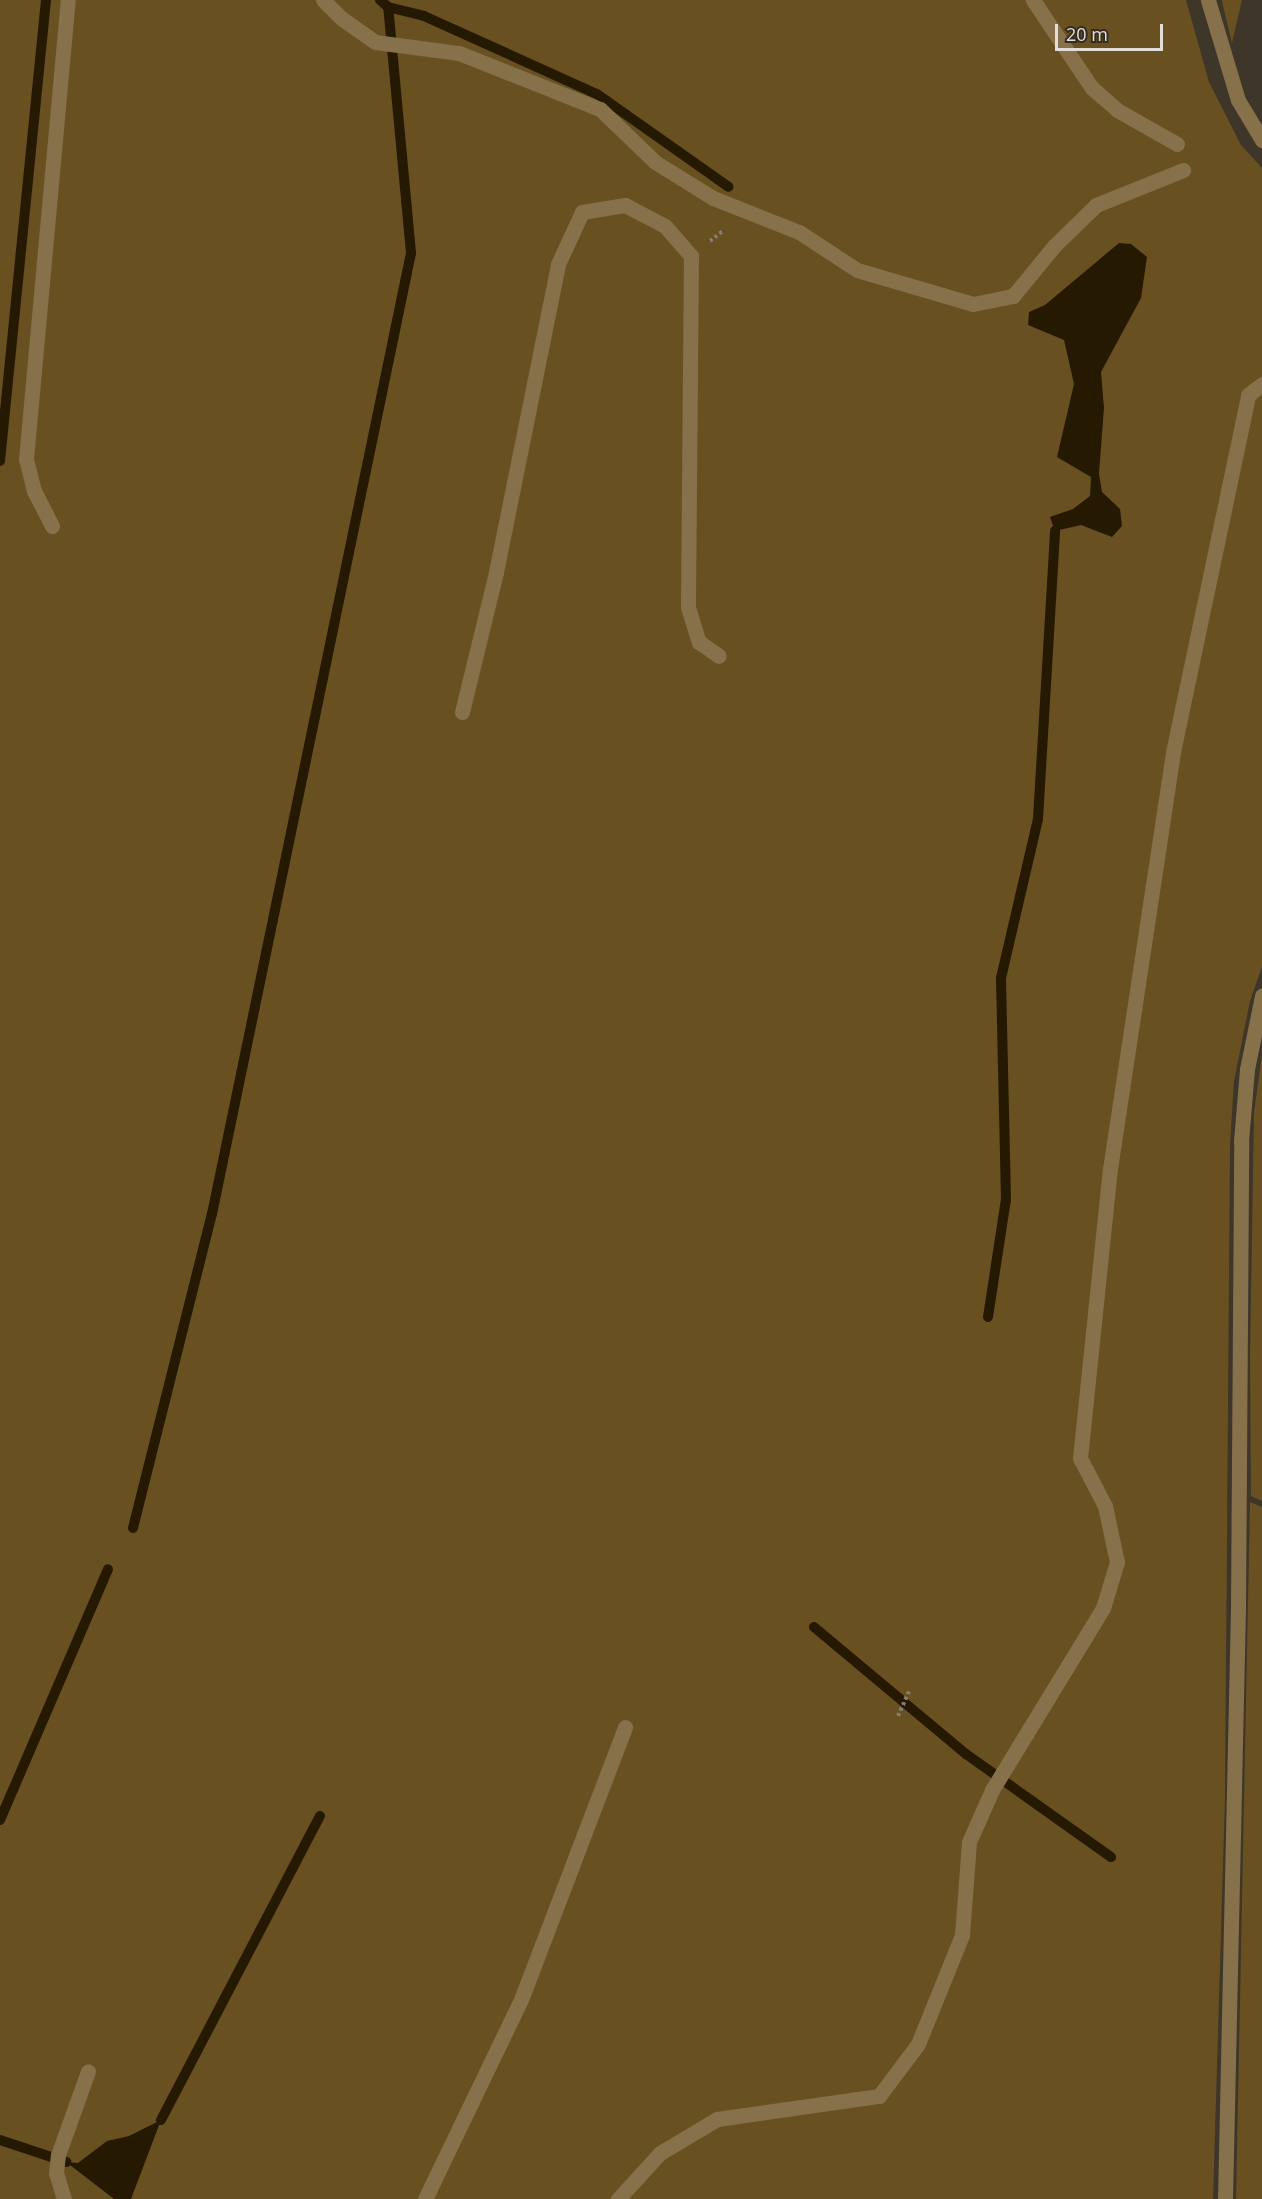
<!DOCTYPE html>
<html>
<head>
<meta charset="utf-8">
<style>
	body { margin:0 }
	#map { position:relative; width:1262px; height:2199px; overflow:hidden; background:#3d3629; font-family:"Open Sans",sans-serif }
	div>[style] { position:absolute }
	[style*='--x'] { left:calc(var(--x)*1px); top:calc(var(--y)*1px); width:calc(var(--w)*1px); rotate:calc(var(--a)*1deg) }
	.green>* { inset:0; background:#695021 }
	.water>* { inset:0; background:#261902 }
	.stream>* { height:10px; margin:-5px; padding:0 5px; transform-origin:5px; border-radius:5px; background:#261902 }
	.path>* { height:4px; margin-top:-2px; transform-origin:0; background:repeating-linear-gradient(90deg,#837d72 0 3px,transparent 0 6px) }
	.minor>* { height:15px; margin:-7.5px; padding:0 7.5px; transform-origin:7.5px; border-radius:7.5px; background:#87714b }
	span { translate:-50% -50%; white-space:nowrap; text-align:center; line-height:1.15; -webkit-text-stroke:5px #332c20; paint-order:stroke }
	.scale { position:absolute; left:1055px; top:24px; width:108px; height:27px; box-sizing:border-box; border:3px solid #e2ddd6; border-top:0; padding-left:8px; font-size:18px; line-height:21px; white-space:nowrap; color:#e2ddd6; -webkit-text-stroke:4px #332c20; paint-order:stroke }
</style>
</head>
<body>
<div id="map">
	<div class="green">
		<i style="clip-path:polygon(0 0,1186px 0,1209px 82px,1241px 145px,1262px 168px,1262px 967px,1250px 1001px,1234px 1081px,1230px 1145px,1225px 1798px,1213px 2199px,0 2199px)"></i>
		<i style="clip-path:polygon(1222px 0,1242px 0,1232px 43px,1223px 6px)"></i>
		<i style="clip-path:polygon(1262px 1054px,1262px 1501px,1251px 1496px,1250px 1357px,1254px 1113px)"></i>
		<i style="clip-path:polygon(1250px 1502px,1262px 1507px,1262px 2199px,1236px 2199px)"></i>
	</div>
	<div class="water">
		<i style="clip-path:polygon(1119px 243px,1131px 244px,1147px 257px,1141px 298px,1101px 372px,1104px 408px,1099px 474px,1102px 492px,1120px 509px,1122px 526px,1112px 537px,1081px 525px,1055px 531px,1050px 517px,1073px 509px,1090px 496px,1091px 477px,1057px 457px,1074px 384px,1064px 340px,1028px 325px,1029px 312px,1045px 305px)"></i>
		<i style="clip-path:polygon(161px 2120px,131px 2199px,114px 2199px,66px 2162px,78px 2163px,107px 2141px,129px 2136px)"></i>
	</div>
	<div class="stream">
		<i style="--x:380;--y:0;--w:11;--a:41"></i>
		<i style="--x:388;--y:7;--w:37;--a:14"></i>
		<i style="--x:424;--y:16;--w:190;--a:24.3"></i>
		<i style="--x:597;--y:94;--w:161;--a:35.2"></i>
		<i style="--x:0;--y:461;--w:463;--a:-84.3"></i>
		<i style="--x:988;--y:1317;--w:118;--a:-81.3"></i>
		<i style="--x:1006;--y:1200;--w:222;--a:-91.3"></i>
		<i style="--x:1001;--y:978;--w:163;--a:-76.9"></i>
		<i style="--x:1038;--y:819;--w:289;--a:-86.6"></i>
		<i style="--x:133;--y:1528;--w:324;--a:-75.9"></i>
		<i style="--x:212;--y:1214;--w:981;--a:-78.3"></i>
		<i style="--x:411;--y:253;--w:247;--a:-95.3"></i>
		<i style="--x:814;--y:1627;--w:198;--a:39.9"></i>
		<i style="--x:966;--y:1754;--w:178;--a:35.4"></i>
		<i style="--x:0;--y:1820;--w:273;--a:-66.7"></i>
		<i style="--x:161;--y:2120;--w:343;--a:-62.4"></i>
		<i style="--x:0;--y:2140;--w:70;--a:18.4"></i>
	</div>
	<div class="path">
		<i style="--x:710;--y:241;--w:16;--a:-38"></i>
		<i style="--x:898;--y:1716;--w:27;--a:-66"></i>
	</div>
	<div class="minor">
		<i style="--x:323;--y:0;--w:25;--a:45"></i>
		<i style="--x:341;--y:18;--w:42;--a:35.2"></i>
		<i style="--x:375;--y:42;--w:85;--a:7.5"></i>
		<i style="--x:459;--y:53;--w:152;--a:21.7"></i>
		<i style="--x:600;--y:109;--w:76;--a:43.9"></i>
		<i style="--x:655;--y:162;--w:68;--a:31.8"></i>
		<i style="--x:713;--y:198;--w:92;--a:21.6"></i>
		<i style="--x:799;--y:232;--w:69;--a:33.2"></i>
		<i style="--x:857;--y:270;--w:121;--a:16.3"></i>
		<i style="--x:973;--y:304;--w:41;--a:-11.3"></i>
		<i style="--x:1013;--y:296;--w:65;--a:-50.6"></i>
		<i style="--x:1054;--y:246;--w:59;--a:-44.3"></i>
		<i style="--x:1096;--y:205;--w:94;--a:-21.9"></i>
		<i style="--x:1033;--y:0;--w:106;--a:56.2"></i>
		<i style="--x:1092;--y:88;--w:33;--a:41"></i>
		<i style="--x:1117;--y:110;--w:69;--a:29.5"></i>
		<i style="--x:1208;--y:0;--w:104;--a:73.3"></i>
		<i style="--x:1238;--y:100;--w:47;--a:59"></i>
		<i style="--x:52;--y:526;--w:39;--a:-117"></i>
		<i style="--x:34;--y:491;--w:33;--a:-104"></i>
		<i style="--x:26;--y:459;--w:461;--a:-84.8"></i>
		<i style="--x:462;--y:712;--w:144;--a:-76.3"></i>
		<i style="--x:496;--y:572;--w:314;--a:-78.6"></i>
		<i style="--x:558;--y:264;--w:57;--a:-65.2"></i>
		<i style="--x:582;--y:212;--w:44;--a:-9.2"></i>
		<i style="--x:625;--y:205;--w:45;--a:27.7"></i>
		<i style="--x:665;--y:226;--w:40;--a:49"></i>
		<i style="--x:691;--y:256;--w:351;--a:90.5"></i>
		<i style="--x:688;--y:607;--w:37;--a:73"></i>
		<i style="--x:699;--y:642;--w:24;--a:35"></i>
		<i style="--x:64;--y:2199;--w:27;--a:-107"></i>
		<i style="--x:56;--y:2173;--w:18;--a:-84"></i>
		<i style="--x:58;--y:2155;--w:89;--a:-70.3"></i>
		<i style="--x:425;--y:2199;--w:224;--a:-64.3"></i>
		<i style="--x:522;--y:1997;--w:289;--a:-69.1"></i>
		<i style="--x:618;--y:2199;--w:62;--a:-47.6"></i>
		<i style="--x:660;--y:2153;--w:66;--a:-30.8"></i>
		<i style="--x:717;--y:2119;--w:164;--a:-8.1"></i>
		<i style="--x:879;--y:2096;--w:65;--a:-53.1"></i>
		<i style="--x:918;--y:2044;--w:118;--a:-68"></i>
		<i style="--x:962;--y:1935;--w:93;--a:-85.7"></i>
		<i style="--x:969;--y:1842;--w:57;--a:-66.1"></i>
		<i style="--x:992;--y:1790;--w:213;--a:-58.6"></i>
		<i style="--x:1103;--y:1608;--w:48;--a:-73.1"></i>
		<i style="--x:1117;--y:1562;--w:57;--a:-102.1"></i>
		<i style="--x:1105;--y:1506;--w:54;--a:-117.5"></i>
		<i style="--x:1080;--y:1458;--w:291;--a:-84.1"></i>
		<i style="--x:1110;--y:1169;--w:422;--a:-81.4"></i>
		<i style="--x:1173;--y:752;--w:365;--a:-78.1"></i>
		<i style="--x:1248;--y:395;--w:18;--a:-38"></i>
		<i style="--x:1225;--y:2199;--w:592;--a:-88.74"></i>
		<i style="--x:1238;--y:1607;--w:466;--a:-89.6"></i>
		<i style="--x:1241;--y:1141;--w:72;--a:-85.2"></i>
		<i style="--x:1247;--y:1069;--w:75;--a:-78.4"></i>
	</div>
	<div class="scale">20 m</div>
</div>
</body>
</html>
